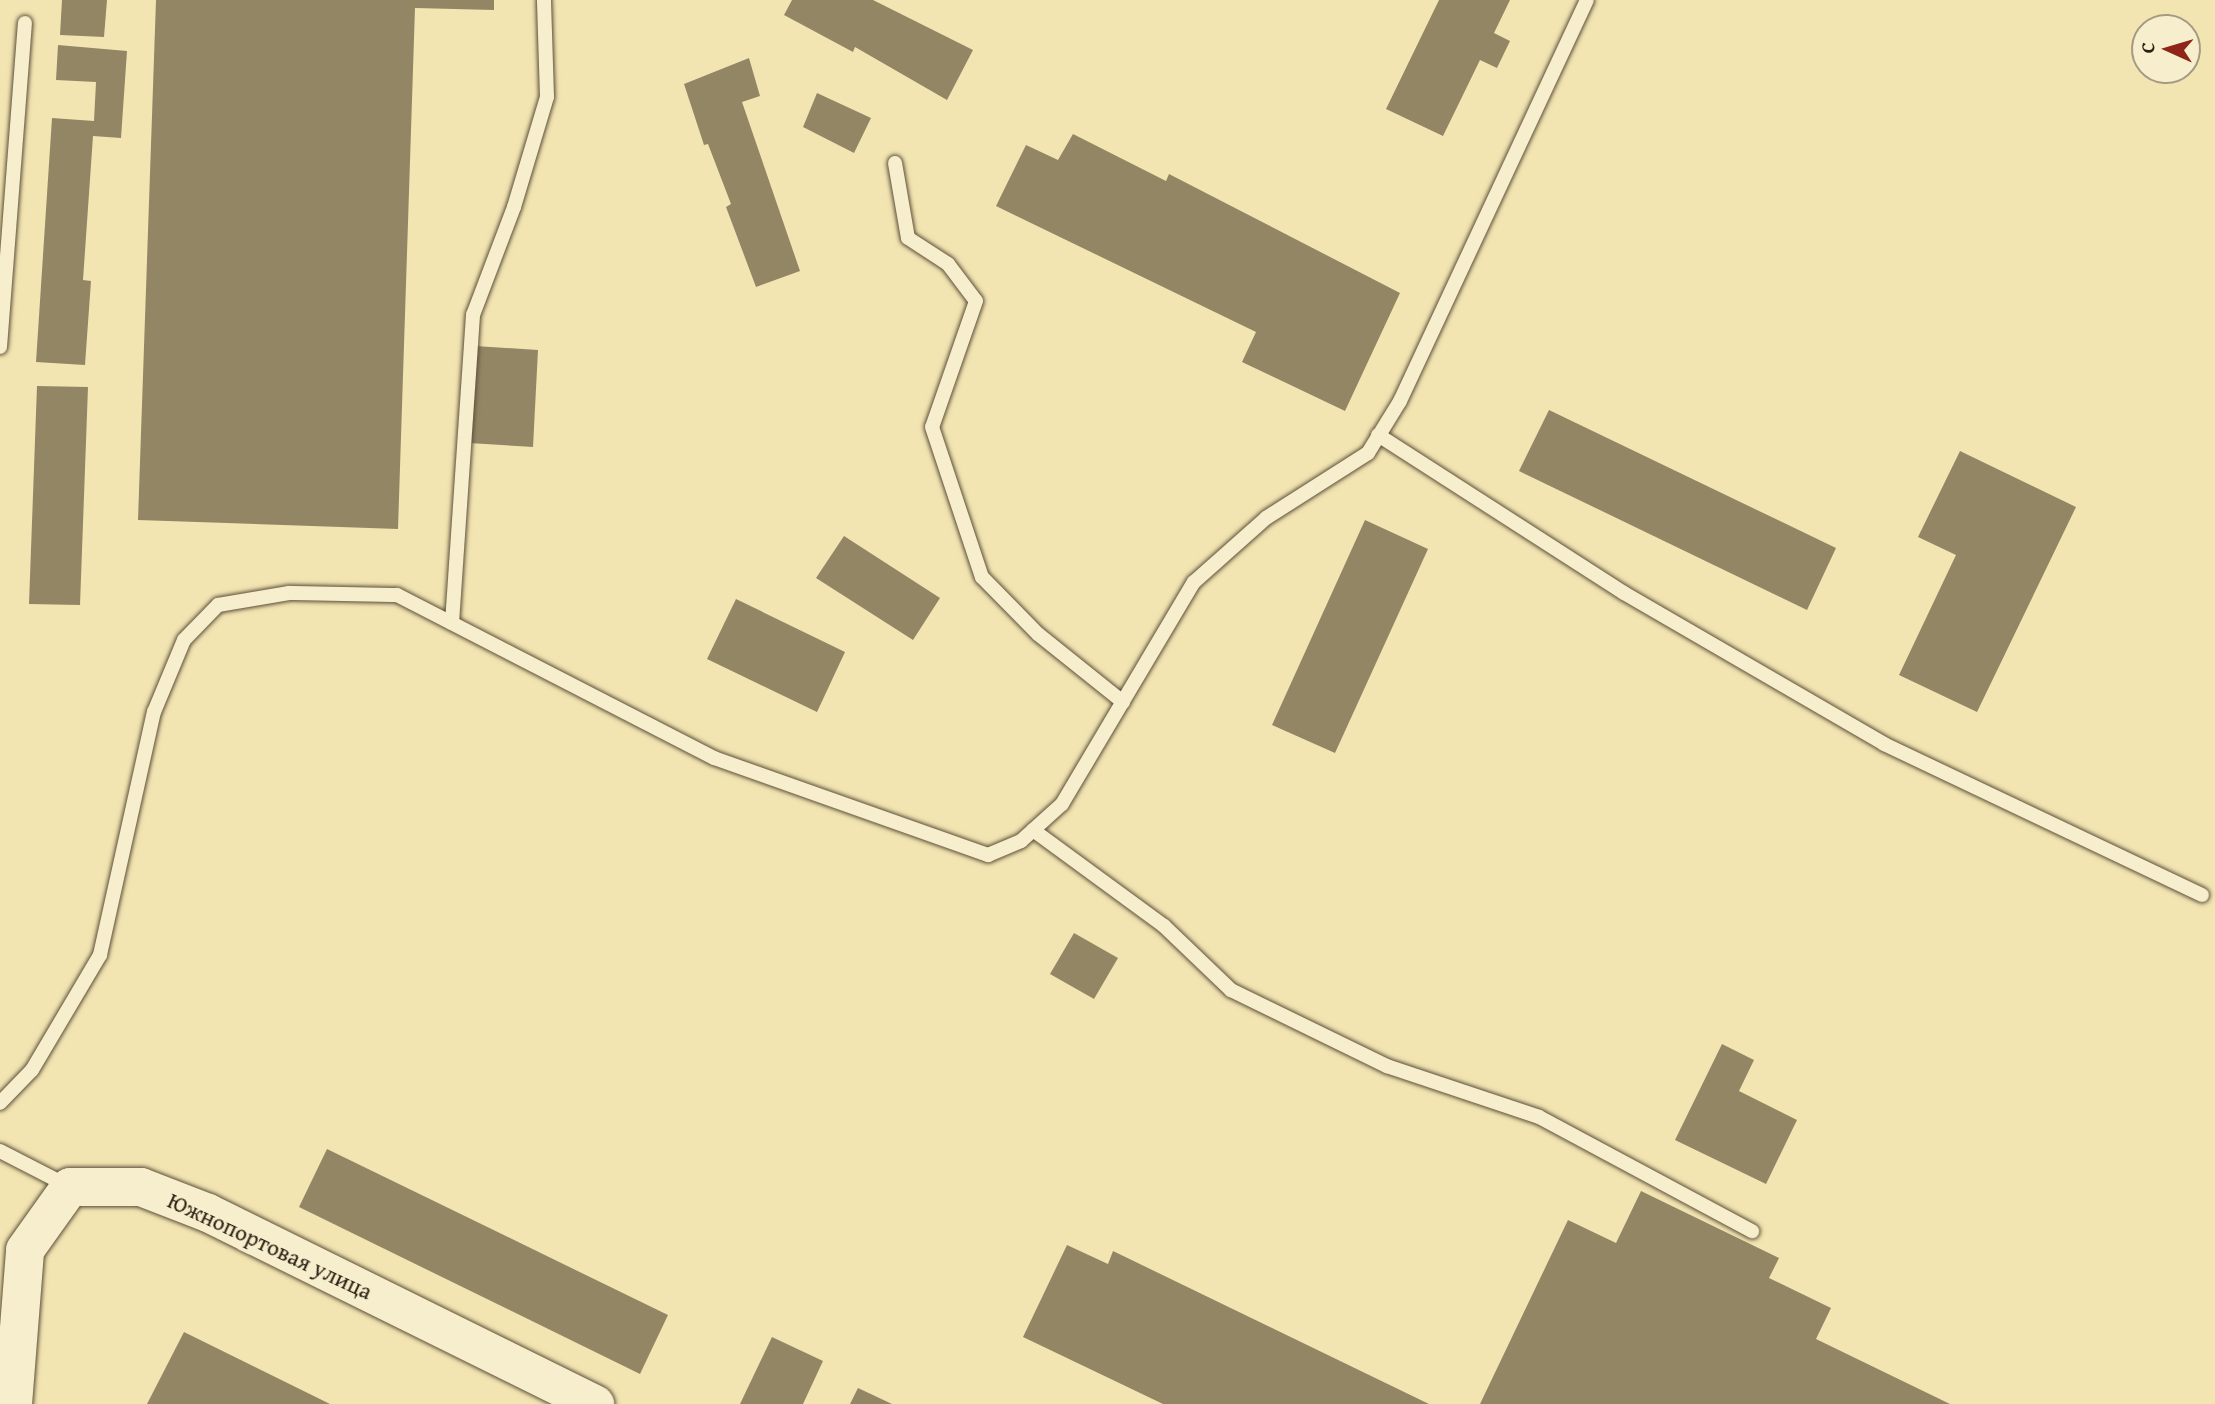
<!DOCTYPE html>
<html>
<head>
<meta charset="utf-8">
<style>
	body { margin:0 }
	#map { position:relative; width:2215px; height:1404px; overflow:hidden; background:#f3e5b2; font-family:"Gentium Book Plus",serif }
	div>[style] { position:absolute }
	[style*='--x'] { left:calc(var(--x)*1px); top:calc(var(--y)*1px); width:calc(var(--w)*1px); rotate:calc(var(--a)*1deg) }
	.building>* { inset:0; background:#938665 }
	.roads { filter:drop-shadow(0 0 2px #5c503a) drop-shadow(0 0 2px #5c503a) }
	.lane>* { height:14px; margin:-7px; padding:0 7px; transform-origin:7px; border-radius:7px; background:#f7eecd }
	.secondary>* { height:38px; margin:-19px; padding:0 19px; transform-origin:19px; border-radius:19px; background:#f7eecd }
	span { translate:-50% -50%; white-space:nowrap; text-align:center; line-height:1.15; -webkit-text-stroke:7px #f7eecd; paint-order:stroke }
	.street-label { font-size:23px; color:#2a1f12 }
	.north { position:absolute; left:2131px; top:14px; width:70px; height:70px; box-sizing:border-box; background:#f7eecd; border:2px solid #a59b82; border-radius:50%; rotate:274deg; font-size:19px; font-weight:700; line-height:28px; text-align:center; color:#2a1f12 }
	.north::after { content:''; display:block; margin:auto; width:24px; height:32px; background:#8f2418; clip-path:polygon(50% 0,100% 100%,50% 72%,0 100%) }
</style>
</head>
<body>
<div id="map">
	<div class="building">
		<i style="clip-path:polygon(62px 0,107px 0,104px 37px,60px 35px)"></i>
		<i style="clip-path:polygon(156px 0,494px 0,494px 10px,415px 8px,398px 529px,138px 520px)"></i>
		<i style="clip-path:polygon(792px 0,873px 0,973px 50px,947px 100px,855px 47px,853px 52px,784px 15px)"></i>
		<i style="clip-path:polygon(1439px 0,1510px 0,1494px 33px,1510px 41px,1497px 68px,1480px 60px,1443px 136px,1386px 109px)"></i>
		<i style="clip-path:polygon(58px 45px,127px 51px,121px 138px,93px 136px,83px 280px,91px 281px,85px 365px,36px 362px,52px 118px,94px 121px,96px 82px,56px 80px)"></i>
		<i style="clip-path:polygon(749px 58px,760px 96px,742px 102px,800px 271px,756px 287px,726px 207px,731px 204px,708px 144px,704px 145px,684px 84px)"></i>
		<i style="clip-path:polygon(817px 93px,871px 118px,854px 153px,803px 127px)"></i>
		<i style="clip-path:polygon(1073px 134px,1166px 181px,1169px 174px,1400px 293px,1345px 411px,1242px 362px,1256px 332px,996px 206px,1026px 145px,1058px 160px)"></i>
		<i style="clip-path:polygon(475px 346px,538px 350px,533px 447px,469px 443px)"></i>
		<i style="clip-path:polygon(37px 386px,88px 387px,80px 605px,29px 604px)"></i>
		<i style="clip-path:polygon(1549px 410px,1836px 548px,1807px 610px,1519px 471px)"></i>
		<i style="clip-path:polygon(1960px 451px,2076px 507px,1977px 712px,1899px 675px,1956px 555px,1918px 537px)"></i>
		<i style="clip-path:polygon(1365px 520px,1428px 549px,1335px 753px,1272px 725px)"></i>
		<i style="clip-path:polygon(844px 536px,940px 598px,913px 640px,816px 578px)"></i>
		<i style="clip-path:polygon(736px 599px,845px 652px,817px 712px,707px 659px)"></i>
		<i style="clip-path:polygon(1074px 933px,1118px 958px,1094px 999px,1050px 974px)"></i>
		<i style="clip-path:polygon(1722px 1044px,1754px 1060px,1739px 1091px,1797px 1120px,1766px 1184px,1675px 1140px)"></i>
		<i style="clip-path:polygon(327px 1149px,668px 1315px,640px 1374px,299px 1207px)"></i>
		<i style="clip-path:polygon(1641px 1191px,1779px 1258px,1769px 1278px,1831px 1308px,1816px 1339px,1950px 1404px,1480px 1404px,1568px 1220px,1616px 1243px)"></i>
		<i style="clip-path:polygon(1067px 1245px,1108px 1264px,1113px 1251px,1429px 1404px,1163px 1404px,1023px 1337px)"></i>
		<i style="clip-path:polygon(184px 1332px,330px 1404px,147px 1404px)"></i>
		<i style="clip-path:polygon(772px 1337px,823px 1361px,803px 1404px,740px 1404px)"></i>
		<i style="clip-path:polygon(858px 1388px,892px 1404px,850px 1404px)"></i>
	</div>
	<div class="roads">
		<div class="lane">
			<i style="--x:895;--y:163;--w:76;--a:80.2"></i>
			<i style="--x:908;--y:238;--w:48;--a:33"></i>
			<i style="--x:948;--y:264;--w:46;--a:52.9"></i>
			<i style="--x:976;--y:301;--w:133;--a:109.2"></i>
			<i style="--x:932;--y:427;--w:158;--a:71.6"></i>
			<i style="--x:982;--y:577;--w:80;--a:45.5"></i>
			<i style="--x:1038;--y:634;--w:109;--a:38.7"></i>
			<i style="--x:0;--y:347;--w:325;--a:-85.6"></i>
			<i style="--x:1378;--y:435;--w:292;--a:32.7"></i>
			<i style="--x:1624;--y:593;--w:301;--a:30.1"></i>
			<i style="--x:1884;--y:744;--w:352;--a:25.4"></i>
			<i style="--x:452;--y:623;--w:309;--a:-86.1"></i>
			<i style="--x:473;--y:315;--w:116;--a:-69.2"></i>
			<i style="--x:514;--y:207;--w:115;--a:-73.3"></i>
			<i style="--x:547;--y:97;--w:97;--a:-91.8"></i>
			<i style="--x:1033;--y:830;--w:162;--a:36.2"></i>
			<i style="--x:1164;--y:926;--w:93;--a:43.7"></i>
			<i style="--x:1231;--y:990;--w:174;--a:26"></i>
			<i style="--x:1387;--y:1066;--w:160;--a:18.5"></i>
			<i style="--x:1539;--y:1117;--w:242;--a:28.2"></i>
			<i style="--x:0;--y:1103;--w:46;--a:-45.9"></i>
			<i style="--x:32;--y:1070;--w:134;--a:-59.4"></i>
			<i style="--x:100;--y:955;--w:249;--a:-77.5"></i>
			<i style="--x:154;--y:712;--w:78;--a:-67.4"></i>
			<i style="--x:184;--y:640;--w:49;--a:-45.8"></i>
			<i style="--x:218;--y:605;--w:72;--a:-9.6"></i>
			<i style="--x:289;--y:593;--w:108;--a:1.1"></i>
			<i style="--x:397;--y:595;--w:356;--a:27.2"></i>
			<i style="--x:714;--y:758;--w:291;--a:19.5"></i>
			<i style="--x:988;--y:855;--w:36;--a:-23"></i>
			<i style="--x:1021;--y:841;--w:55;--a:-42.1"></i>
			<i style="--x:1062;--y:804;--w:258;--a:-59.3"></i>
			<i style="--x:1194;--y:582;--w:96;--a:-41.6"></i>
			<i style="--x:1266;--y:518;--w:121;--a:-32.5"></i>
			<i style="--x:1368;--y:453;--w:61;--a:-58.4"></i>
			<i style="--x:1400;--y:401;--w:442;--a:-65"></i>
			<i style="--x:0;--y:1151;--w:76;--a:27.2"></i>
		</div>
		<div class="secondary">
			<i style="--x:13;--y:1404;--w:154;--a:-85.5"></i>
			<i style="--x:25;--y:1250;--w:77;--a:-54.5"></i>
			<i style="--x:70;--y:1187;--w:71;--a:0"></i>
			<i style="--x:141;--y:1187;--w:72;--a:21.2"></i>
			<i style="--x:208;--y:1213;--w:432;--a:26.3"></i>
		</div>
	</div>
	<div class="street-label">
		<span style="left:270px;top:1246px;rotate:25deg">Южнопортовая улица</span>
	</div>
	<div class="north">С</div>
</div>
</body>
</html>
